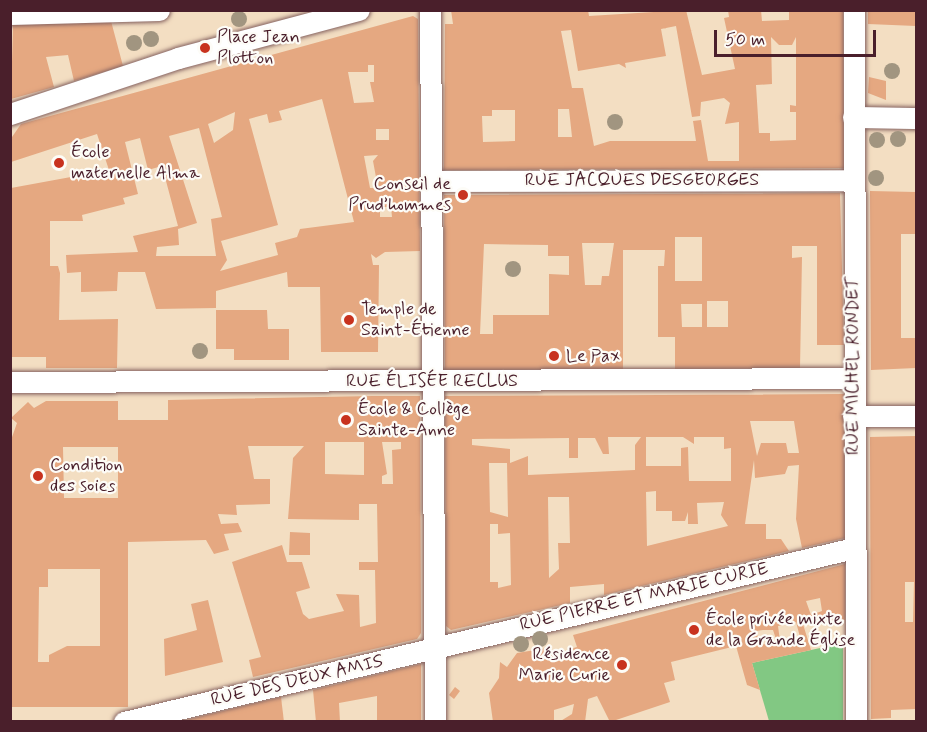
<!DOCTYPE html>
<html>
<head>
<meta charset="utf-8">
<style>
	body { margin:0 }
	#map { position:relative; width:927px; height:732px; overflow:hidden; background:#f3dec2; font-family:Mynerve,sans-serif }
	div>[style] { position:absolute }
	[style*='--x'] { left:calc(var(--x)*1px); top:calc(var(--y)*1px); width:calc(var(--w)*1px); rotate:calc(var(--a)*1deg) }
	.green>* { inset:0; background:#82c883 }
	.building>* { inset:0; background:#e5a881 }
	.roads { filter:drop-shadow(0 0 2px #856260) drop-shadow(0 0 2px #856260) }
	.street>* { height:21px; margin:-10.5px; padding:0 10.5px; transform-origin:10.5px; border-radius:10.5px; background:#fff }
	.trees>* { width:16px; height:16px; margin:-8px; border-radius:50%; background:#a19580 }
	.dots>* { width:16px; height:16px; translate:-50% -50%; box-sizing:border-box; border:3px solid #fdfcf7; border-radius:50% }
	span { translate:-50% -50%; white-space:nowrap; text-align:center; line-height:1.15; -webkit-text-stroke:4.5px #fdfcf7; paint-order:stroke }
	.poi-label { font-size:18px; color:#4a1f2b }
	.left { translate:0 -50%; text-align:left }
	.right { translate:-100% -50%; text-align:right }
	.street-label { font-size:18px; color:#4a1f2b }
	.frame { position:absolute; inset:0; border:12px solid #4a1f2b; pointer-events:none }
	.scale { position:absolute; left:714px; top:30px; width:162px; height:27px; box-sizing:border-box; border:3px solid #4a1f2b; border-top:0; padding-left:8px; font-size:18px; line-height:21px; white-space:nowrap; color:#4a1f2b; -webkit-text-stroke:4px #fdfcf7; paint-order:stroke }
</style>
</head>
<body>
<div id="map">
	<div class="green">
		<i style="clip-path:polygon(843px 643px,843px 721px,769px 721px,752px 663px)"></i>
	</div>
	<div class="building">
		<i style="clip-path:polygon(evenodd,451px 10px,588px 10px,589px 16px,686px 10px,702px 75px,735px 69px,724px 18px,729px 17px,728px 10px,761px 10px,762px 21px,789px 20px,789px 10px,843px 10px,844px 168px,444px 170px,445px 24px,453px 24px,451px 10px,676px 26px,692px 117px,700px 116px,701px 102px,724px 98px,730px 103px,725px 124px,739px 122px,739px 161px,708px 161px,701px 120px,693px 121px,696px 141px,610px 141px,594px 146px,583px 88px,572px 88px,561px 31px,571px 30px,578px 71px,619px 64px,626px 68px,625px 63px,666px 56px,661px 29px,676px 26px,451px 10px,771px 37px,779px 45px,792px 45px,796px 37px,796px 106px,790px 105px,790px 112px,796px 112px,796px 140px,770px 141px,770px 133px,759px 133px,756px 85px,772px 84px,771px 37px,451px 10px,558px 109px,569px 109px,572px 137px,558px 137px,558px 109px,451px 10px,492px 110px,515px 110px,515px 141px,483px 142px,482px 116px,492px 116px,492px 110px)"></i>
		<i style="clip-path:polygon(868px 10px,916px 10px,916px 26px,868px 24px)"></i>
		<i style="clip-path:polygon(evenodd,413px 16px,418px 19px,420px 251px,385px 252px,376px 258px,371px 254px,373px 265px,379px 265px,378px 352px,321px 352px,320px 287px,288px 287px,287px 272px,216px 291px,216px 308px,156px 309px,145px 272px,118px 272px,117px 291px,81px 292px,81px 272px,67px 273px,66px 255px,138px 252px,133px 236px,178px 226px,162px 166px,148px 170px,140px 138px,125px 142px,138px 194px,123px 198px,125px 204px,82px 215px,83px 221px,50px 221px,50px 266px,58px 266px,60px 273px,59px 320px,118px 319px,117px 368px,46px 368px,46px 357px,11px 357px,11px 188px,109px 170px,97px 134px,11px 162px,12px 137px,21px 124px,413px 16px,368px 65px,374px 65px,374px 82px,370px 82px,374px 102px,354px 103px,348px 72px,368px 72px,368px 65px,413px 16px,322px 99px,354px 222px,300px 229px,297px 237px,275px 243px,278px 255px,220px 271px,227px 260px,221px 241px,278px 225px,249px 119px,267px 114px,269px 123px,282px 120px,279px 111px,322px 99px,413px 16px,235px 112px,233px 130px,214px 143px,208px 124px,235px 112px,413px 16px,199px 128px,222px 217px,211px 219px,216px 256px,156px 256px,157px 247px,179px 245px,178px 229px,197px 223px,169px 136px,199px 128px,413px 16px,376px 129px,389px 129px,389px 140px,376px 140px,376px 129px,413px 16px,378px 155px,373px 161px,378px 188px,370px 188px,364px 156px,378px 155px,413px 16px,380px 207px,391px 207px,392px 217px,380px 217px,380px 207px)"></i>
		<i style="clip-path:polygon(111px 21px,123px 66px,74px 81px,68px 55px,46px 57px,54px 87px,11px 99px,13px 25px)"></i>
		<i style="clip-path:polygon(869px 77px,886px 81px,886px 100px,868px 93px)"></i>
		<i style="clip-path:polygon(870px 191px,916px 192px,916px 234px,901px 234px,901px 338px,916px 338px,916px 368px,871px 370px)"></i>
		<i style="clip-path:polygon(evenodd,840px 193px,844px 345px,817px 345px,817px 246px,792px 246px,792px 258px,802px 257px,800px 368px,675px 369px,675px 337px,658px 337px,658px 266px,664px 266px,665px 250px,623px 250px,623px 369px,445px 370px,444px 195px,840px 193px,675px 237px,702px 237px,702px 281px,675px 281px,675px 237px,840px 193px,582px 243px,614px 243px,609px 276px,602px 276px,601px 285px,585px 285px,582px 243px,840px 193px,484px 244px,548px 245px,548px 256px,569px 256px,569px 275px,549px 274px,549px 315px,493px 315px,493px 334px,480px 334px,484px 244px,840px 193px,707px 301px,728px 301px,728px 327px,707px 327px,707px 301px,840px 193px,681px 304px,702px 304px,702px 327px,682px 327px,681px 304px)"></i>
		<i style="clip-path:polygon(216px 310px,267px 310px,268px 329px,289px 329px,289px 360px,234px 360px,234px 349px,216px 349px)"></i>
		<i style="clip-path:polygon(evenodd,844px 394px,845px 538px,802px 548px,796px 519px,799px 465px,788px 466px,785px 474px,755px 478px,754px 460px,745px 524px,766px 524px,766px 539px,781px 539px,789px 551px,604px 595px,604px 584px,570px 587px,570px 603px,451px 630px,446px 626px,445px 396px,844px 394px,750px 421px,794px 421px,799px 453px,788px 453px,786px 443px,761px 443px,757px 456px,750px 421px,844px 394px,608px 437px,641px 437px,635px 445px,635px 470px,528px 475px,528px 456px,510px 463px,510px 449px,472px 445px,472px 439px,569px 438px,569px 458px,578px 458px,578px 438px,595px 438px,603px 454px,609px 454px,608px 437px,844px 394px,646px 437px,683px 437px,694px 444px,694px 437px,724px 437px,724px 449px,731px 448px,731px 481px,689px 481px,688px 447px,681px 448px,681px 466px,646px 466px,646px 437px,844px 394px,489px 463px,507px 463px,508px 517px,490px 512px,489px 463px,844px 394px,656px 491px,656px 511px,672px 511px,672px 521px,685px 521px,688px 512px,688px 524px,698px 524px,697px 503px,724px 502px,721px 515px,728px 526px,647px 546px,646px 492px,656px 491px,844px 394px,548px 497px,569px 497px,570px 543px,558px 543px,559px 569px,549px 578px,548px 497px,844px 394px,490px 524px,498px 524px,498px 534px,510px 533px,511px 585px,498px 588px,498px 582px,490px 582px,490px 524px)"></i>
		<i style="clip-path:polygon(evenodd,373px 396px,420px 396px,421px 633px,417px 639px,253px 677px,249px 660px,261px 657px,232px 562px,282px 545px,287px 562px,302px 562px,310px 588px,296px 592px,303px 614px,309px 619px,344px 611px,336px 594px,359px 595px,360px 627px,376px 623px,375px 570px,359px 570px,359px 562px,378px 562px,377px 504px,359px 504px,359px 520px,288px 519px,293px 458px,304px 446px,248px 446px,254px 479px,270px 479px,270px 504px,236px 505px,237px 515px,218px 514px,221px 524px,238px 523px,242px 532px,224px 534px,229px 550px,214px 554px,206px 540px,128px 542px,128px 707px,10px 707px,11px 440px,17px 423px,11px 418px,28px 402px,34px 408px,46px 401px,118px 401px,118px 420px,168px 420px,168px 400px,373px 396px,325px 442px,364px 442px,364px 475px,325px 474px,325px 442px,373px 396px,382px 442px,401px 442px,401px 449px,392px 450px,393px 484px,382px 484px,382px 476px,387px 474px,382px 442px,373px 396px,63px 447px,118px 447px,118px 498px,64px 498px,63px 447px,373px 396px,48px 569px,100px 569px,100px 646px,67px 646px,49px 655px,49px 662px,38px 662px,39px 587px,48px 587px,48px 569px)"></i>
		<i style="clip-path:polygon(evenodd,916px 436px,916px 709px,891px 710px,891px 718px,871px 719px,870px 437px,916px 436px,905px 582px,914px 582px,913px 622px,905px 622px,905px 582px)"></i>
		<i style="clip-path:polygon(290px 532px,310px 533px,310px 555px,289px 555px)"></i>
		<i style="clip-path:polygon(evenodd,845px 564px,845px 620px,802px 621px,811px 650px,752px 663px,760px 690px,747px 685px,736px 646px,671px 662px,675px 680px,664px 683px,670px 702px,610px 722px,597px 696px,588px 699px,585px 722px,559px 722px,572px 714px,574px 704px,554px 710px,554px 722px,493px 722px,489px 693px,499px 678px,500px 662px,507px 667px,517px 653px,547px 648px,550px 655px,577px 647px,573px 635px,845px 564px,820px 598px,822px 611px,811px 615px,806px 601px,820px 598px,845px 564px,796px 622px,800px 637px,780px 641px,778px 626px,796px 622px,845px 564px,763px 630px,773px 630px,777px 642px,760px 645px,756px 631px,763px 630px)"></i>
		<i style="clip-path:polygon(208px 600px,223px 662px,165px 676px,164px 639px,197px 630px,191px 604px)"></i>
		<i style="clip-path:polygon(421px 664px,421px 722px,377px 722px,377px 696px,339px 703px,340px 722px,316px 722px,313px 690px)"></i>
		<i style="clip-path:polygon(455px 687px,460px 691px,454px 699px,449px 695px)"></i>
		<i style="clip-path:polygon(281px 697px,284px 722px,182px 722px,182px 721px)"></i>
	</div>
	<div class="roads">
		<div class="street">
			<i style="--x:430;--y:10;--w:712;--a:89.6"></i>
			<i style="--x:854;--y:10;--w:712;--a:89.84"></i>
			<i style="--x:10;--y:14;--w:149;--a:-1.5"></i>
			<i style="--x:10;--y:114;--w:177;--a:-18.4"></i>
			<i style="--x:178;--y:58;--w:187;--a:-14.9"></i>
			<i style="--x:853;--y:117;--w:63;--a:0.9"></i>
			<i style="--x:432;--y:181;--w:421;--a:-0.1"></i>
			<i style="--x:10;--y:382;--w:843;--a:-0.27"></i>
			<i style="--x:853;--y:416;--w:63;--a:0"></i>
			<i style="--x:124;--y:722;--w:750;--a:-13.41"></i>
		</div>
	</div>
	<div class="trees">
		<i style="left:239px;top:19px"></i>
		<i style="left:151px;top:39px"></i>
		<i style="left:134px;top:43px"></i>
		<i style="left:892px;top:71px"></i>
		<i style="left:615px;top:122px"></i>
		<i style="left:898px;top:139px"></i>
		<i style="left:877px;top:140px"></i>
		<i style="left:876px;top:178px"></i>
		<i style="left:513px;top:269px"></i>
		<i style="left:200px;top:351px"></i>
		<i style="left:540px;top:639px"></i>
		<i style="left:521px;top:644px"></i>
	</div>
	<div class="dots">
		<i style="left:205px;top:48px;background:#c8321e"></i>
		<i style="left:59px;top:163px;background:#c8321e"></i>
		<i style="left:463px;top:195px;background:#c8321e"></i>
		<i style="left:349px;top:320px;background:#c8321e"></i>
		<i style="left:554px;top:356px;background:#c8321e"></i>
		<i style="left:346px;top:420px;background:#c8321e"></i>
		<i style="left:38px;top:476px;background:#c8321e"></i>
		<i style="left:694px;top:630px;background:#c8321e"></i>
		<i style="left:622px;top:665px;background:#c8321e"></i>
	</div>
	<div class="poi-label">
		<span class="left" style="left:217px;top:48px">Place Jean<br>Plotton</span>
		<span class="left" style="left:71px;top:163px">École<br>maternelle Alma</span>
		<span class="right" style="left:451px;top:195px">Conseil de<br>Prud’hommes</span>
		<span class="left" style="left:361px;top:320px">Temple de<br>Saint-Étienne</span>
		<span class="left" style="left:566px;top:356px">Le Pax</span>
		<span class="left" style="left:358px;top:420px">École &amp; Collège<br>Sainte-Anne</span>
		<span class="left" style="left:50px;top:476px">Condition<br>des soies</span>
		<span class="left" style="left:706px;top:630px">École privée mixte<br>de la Grande Église</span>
		<span class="right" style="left:610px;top:665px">Résidence<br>Marie Curie</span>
	</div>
	<div class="street-label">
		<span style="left:642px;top:180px">RUE JACQUES DESGEORGES</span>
		<span style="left:853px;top:366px;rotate:-90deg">RUE MICHEL RONDET</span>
		<span style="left:432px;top:381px">RUE ÉLISÉE RECLUS</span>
		<span style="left:644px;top:597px;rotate:-13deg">RUE PIERRE ET MARIE CURIE</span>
		<span style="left:297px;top:681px;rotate:-13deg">RUE DES DEUX AMIS</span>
	</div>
	<div class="frame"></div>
	<div class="scale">50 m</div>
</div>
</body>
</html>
